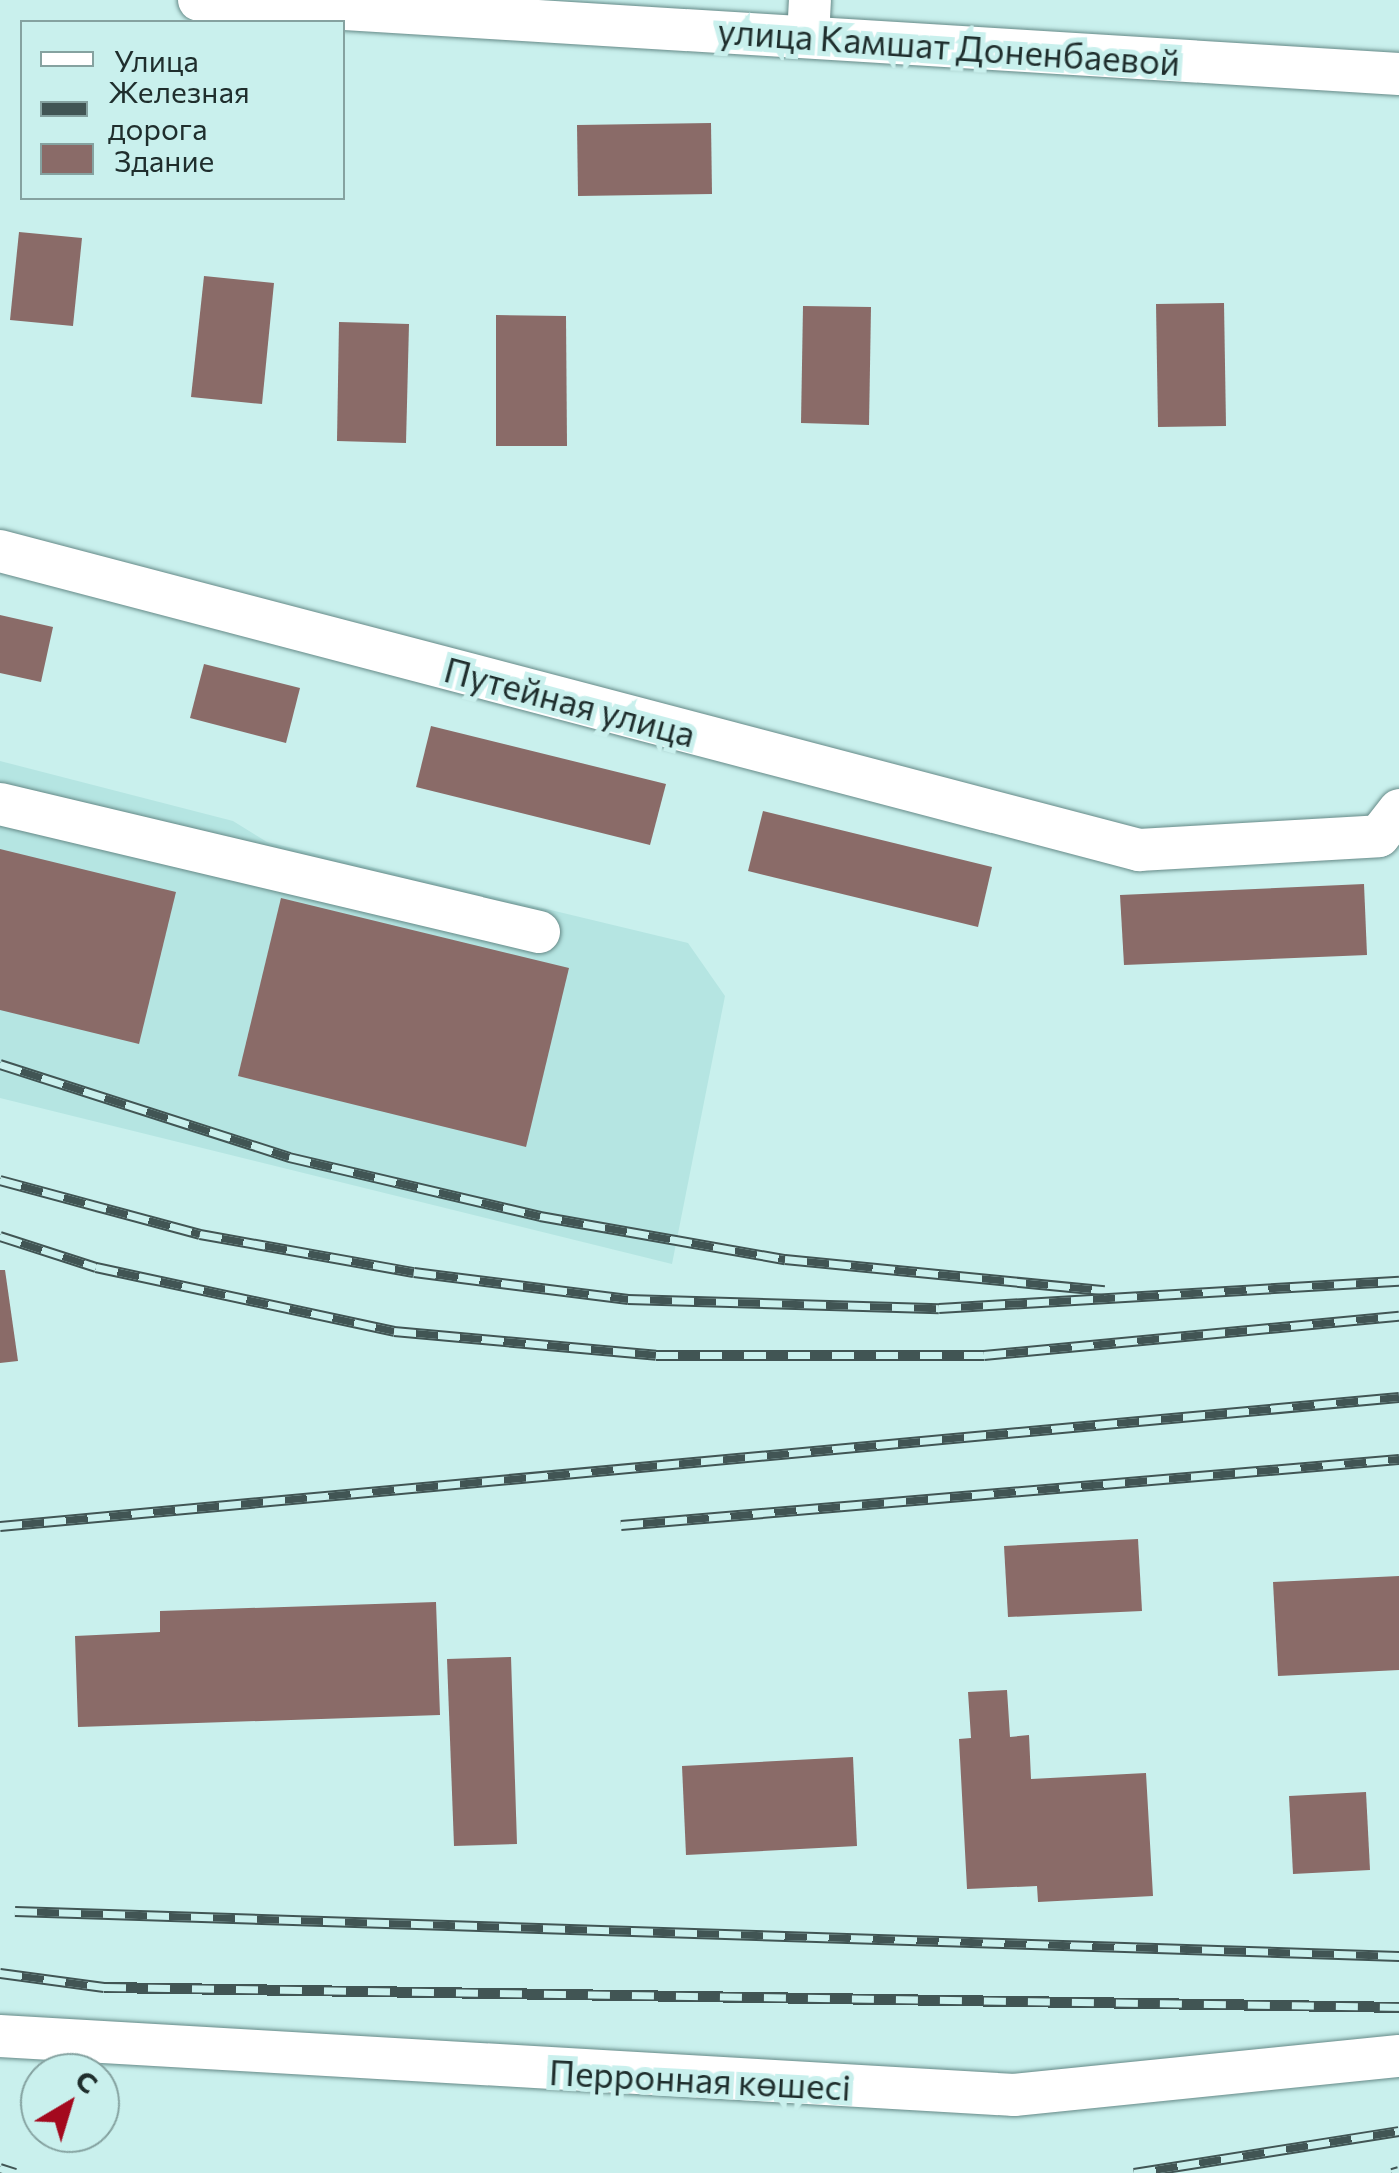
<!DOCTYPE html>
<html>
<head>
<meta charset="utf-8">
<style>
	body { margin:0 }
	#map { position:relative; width:1399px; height:2173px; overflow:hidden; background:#c9f0ed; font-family:Commissioner,sans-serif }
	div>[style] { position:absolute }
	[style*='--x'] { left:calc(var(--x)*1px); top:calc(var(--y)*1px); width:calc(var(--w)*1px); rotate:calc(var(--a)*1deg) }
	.built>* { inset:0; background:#b5e5e2 }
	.building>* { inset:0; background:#8a6b68 }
	.roads { filter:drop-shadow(0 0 2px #658987) drop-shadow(0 0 2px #658987) }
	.minor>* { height:42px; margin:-21px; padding:0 21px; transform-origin:21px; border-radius:21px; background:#fff }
	.rail>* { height:11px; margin-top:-5.5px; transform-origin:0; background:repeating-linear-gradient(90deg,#c9f0ed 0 22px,#415554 0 44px); box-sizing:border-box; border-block:2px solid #415554 }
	span { translate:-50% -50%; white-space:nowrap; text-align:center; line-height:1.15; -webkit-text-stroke:10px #c9f0ed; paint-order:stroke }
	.street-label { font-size:35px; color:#1f2e2d }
	.legend { position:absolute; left:20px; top:20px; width:325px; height:180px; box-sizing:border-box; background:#c9f0ed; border:2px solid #85a2a0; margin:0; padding:12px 18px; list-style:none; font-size:30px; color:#1f2e2d }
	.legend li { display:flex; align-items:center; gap:20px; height:50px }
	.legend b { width:50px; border:2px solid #85a2a0 }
	.north { position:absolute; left:20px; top:2053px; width:100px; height:100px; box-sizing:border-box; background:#c9f0ed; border:2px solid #85a2a0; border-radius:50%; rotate:38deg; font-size:28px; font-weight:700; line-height:40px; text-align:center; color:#1f2e2d }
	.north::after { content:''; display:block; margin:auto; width:35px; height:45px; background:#a4091e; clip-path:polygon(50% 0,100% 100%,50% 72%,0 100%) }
</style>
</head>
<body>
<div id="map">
	<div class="built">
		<i style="clip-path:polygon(0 761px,233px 821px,267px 842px,688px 943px,725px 996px,672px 1264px,0 1098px)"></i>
	</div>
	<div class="building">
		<i style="clip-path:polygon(711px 123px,712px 194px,578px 196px,577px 125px)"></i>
		<i style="clip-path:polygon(19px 232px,82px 238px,73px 326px,10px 320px)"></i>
		<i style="clip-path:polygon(204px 276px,274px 283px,262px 404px,191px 397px)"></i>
		<i style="clip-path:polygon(1224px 303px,1226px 426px,1158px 427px,1156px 304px)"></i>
		<i style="clip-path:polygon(803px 306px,871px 307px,869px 425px,801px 423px)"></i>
		<i style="clip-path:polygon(496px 315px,566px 316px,567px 446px,496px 446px)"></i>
		<i style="clip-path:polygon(339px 322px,409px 324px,406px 443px,337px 441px)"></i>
		<i style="clip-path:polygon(0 615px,53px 627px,41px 682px,0 673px)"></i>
		<i style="clip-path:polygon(204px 664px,300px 688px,286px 743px,190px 718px)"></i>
		<i style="clip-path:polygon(431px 726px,666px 784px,650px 845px,416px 787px)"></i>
		<i style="clip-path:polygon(763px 811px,992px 867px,978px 927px,748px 871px)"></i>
		<i style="clip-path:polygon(0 849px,176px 892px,139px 1044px,0 1010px)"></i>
		<i style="clip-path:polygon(1364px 884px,1367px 955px,1124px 965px,1120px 895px)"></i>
		<i style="clip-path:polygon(281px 898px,569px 968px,526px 1147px,238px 1076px)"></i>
		<i style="clip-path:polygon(0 1270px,5px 1270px,18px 1361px,0 1363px)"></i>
		<i style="clip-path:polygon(1138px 1539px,1142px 1611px,1008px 1617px,1004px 1546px)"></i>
		<i style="clip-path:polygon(1399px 1576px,1399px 1670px,1278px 1676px,1273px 1582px)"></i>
		<i style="clip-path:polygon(436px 1602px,440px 1715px,78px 1727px,75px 1636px,160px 1632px,160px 1611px)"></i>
		<i style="clip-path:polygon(511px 1657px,517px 1844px,454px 1846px,447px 1659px)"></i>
		<i style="clip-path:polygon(1007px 1690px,1010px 1737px,1029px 1735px,1031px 1779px,1146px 1773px,1153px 1896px,1038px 1902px,1037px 1886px,967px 1889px,959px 1739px,971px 1738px,968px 1692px)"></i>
		<i style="clip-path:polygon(853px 1757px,857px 1846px,686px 1855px,682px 1766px)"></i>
		<i style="clip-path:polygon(1366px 1792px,1370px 1870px,1293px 1874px,1289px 1796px)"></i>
	</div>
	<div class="roads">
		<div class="minor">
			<i style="--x:199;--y:0;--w:1202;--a:3.53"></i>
			<i style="--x:808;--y:37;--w:37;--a:-87"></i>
			<i style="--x:0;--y:551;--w:1178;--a:14.71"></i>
			<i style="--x:1139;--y:850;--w:240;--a:-3.3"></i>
			<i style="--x:1379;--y:836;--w:33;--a:-52"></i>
			<i style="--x:0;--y:804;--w:554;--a:13.36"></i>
			<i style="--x:0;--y:2036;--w:1016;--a:3.33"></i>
			<i style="--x:1014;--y:2095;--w:387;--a:-5.8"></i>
		</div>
	</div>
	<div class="rail">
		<i style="--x:0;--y:1064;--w:304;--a:17.8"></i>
		<i style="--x:289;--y:1157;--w:258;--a:13.2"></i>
		<i style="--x:540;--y:1216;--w:249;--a:10"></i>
		<i style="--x:785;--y:1259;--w:321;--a:5.6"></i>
		<i style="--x:0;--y:1180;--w:207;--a:15.1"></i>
		<i style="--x:200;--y:1234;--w:217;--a:10.1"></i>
		<i style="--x:414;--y:1272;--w:216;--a:7.2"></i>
		<i style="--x:628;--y:1299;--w:311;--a:1.7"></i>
		<i style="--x:939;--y:1308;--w:461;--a:-3.4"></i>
		<i style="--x:0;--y:1236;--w:101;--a:17.9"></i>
		<i style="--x:96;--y:1267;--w:305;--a:12.1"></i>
		<i style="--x:394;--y:1331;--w:263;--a:5.2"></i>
		<i style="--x:656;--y:1355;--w:328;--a:0"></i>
		<i style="--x:984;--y:1355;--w:417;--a:-5.4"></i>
		<i style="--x:621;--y:1525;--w:781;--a:-4.85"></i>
		<i style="--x:0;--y:1526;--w:1405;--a:-5.27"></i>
		<i style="--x:15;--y:1911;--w:1385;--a:1.86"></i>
		<i style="--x:0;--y:1973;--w:105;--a:7.7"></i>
		<i style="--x:104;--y:1987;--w:1295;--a:0.88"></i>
		<i style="--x:0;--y:2168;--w:16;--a:18"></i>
		<i style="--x:1134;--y:2173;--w:268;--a:-9"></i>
		<i style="--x:1392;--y:2173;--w:7;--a:-16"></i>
	</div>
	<div class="street-label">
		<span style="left:949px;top:46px;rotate:4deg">улица Камшат Доненбаевой</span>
		<span style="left:570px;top:701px;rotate:15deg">Путейная улица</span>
		<span style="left:700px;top:2079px;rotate:3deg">Перронная көшесі</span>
	</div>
	<ul class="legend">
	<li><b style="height:12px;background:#fff"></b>Улица</li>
	<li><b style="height:12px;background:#415554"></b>Железная дорога</li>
	<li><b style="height:28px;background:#8a6b68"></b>Здание</li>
	</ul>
	<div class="north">С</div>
</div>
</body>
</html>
